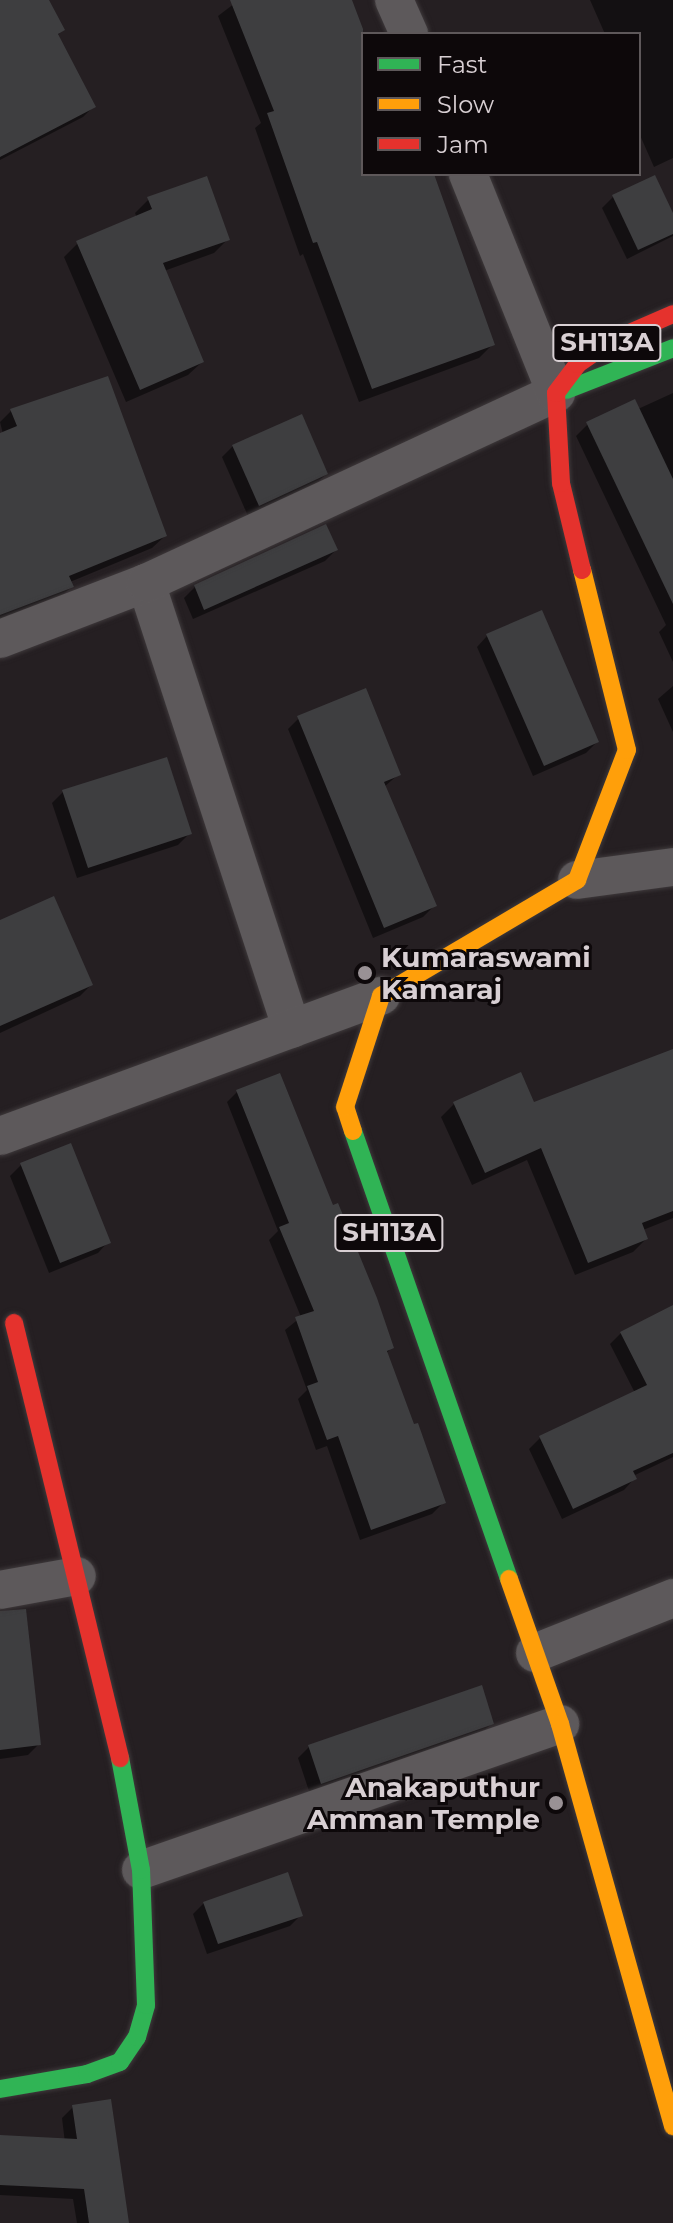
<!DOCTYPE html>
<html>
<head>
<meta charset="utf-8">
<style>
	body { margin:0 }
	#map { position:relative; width:673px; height:2223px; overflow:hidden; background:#251f22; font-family:Montserrat,sans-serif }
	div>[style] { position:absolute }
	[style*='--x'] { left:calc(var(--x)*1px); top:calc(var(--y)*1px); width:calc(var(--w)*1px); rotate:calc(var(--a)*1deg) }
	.shadow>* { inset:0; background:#0007 }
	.building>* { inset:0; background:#3e3e40 }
	.roads { filter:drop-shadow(0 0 2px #3e393b) drop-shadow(0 0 2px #3e393b) }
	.street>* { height:38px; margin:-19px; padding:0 19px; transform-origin:19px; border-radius:19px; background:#5d595b }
	.fast>* { height:18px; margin:-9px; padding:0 9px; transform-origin:9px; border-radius:9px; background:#30b455 }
	.slow>* { height:18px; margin:-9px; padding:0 9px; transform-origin:9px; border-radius:9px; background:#ff9f0a }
	.jam>* { height:18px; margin:-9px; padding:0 9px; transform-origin:9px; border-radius:9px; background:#e5322d }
	.dots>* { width:22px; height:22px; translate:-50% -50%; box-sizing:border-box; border:4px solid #0d080a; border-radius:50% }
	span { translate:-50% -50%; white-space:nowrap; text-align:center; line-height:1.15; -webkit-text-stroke:6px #0d080a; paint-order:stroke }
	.shield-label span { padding:2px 6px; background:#0d080a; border:2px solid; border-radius:6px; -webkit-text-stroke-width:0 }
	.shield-label { font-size:26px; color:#d8cfd3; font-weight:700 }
	.poi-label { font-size:28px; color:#d8cfd3; font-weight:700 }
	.left { translate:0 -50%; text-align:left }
	.right { translate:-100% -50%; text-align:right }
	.legend { position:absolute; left:361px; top:32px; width:280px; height:144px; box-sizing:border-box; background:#0d080a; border:2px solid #5e585a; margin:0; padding:10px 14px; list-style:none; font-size:24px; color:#d8cfd3 }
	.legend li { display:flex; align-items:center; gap:16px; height:40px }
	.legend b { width:40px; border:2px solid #5e585a }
</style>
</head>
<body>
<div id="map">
	<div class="shadow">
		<i style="clip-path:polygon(0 0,46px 0,62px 30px,57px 36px,94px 106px,83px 117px,0 160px)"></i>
		<i style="clip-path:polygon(239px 0,350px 0,363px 34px,363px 174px,433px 174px,493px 344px,479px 358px,359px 402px,303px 254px,300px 256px,255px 128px,261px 123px,218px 16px)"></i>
		<i style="clip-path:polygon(590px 0,673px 0,673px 158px,654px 167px,639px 133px,639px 34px,605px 34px)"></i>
		<i style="clip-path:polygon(613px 197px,673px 218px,673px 236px,627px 259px,602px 208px)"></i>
		<i style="clip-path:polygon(149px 199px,228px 239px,214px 253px,164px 271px,202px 362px,188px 375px,126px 402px,64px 257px,78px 243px,137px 218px,135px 213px)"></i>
		<i style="clip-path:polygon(673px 393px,673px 662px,659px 632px,666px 625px,576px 436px,588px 424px,638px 409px)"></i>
		<i style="clip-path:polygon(11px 411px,165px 536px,152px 548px,70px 582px,71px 587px,59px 599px,0 622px,0 435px,3px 434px,0 422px)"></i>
		<i style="clip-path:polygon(233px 446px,326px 474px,315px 485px,248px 516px,222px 457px)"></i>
		<i style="clip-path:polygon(336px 550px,325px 561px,193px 619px,184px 598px,195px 587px)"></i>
		<i style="clip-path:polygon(487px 636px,597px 742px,586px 753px,533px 776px,477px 647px)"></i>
		<i style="clip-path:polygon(673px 686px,673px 732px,658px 699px)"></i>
		<i style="clip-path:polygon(299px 718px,399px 774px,384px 787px,434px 906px,423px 917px,373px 938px,288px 729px)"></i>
		<i style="clip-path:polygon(63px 792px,189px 834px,178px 845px,77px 878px,52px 803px)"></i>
		<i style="clip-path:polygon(0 923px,91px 985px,80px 996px,0 1033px)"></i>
		<i style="clip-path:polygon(673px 1051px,673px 1218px,643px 1230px,646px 1239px,633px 1252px,575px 1275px,527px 1160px,472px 1185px,441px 1117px,454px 1104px,533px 1104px)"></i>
		<i style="clip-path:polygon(238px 1091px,392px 1347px,386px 1354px,443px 1503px,432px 1514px,360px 1540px,327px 1446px,316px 1450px,298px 1399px,307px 1390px,285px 1330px,301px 1317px,269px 1240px,278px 1231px,227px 1102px)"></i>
		<i style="clip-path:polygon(21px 1165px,108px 1242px,98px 1253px,49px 1273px,10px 1176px)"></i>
		<i style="clip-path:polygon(673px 1308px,673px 1457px,633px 1476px,634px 1479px,624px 1490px,562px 1519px,529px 1449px,540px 1438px,635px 1393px,610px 1344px,621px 1333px)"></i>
		<i style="clip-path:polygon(0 1652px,39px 1744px,28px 1755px,0 1759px)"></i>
		<i style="clip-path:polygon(492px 1723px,481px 1734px,310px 1794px,298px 1758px,309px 1747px)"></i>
		<i style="clip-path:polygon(204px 1903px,301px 1915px,290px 1926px,207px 1954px,193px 1914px)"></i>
		<i style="clip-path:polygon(73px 2107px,127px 2223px,77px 2223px,73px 2199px,0 2195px,0 2164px,65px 2143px,62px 2118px)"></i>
	</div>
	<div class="building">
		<i style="clip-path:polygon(0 0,49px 0,65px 30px,58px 34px,96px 107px,0 157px)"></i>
		<i style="clip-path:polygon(230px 0,352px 0,363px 29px,363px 174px,434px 174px,495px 345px,372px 389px,317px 242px,313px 243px,267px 113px,274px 111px)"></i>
		<i style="clip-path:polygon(655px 175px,673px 213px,673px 234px,638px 250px,612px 195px)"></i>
		<i style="clip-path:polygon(207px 176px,230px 240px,163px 263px,204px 362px,140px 390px,76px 241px,152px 209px,147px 197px)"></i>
		<i style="clip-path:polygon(108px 376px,167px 536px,69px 576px,74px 587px,0 615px,0 433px,17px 426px,10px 409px)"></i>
		<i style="clip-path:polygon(635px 399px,673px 479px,673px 604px,586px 422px)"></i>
		<i style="clip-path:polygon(302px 414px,328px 474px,259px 506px,232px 445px)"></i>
		<i style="clip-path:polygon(326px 524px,338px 550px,204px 610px,194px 585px)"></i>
		<i style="clip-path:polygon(542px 610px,599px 742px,544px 766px,486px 634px)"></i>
		<i style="clip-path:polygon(366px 688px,401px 775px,384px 782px,437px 906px,384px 928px,297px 716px)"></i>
		<i style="clip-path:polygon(167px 757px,192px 834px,88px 868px,62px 790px)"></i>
		<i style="clip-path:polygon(54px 896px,93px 985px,0 1026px,0 920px)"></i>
		<i style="clip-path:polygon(673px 1049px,673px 1211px,642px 1223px,648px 1239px,588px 1263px,541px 1148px,485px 1173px,453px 1102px,521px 1072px,534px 1102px)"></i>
		<i style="clip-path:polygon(280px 1073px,333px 1205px,338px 1203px,377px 1298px,394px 1348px,387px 1351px,414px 1424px,418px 1423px,446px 1503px,371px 1530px,338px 1436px,327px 1440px,307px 1386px,318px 1382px,295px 1317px,314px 1311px,279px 1227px,289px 1223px,236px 1090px)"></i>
		<i style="clip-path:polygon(71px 1143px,111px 1243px,60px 1263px,20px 1163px)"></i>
		<i style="clip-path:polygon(673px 1305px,673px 1453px,633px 1471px,637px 1479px,573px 1509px,539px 1436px,647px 1385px,620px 1332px)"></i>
		<i style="clip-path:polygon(26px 1609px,41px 1745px,0 1750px,0 1611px)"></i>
		<i style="clip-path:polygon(482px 1685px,494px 1724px,321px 1784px,308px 1745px)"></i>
		<i style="clip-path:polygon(288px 1872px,303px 1916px,218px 1944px,203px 1902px)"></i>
		<i style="clip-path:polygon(111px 2099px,129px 2223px,89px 2223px,84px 2189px,0 2185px,0 2135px,77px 2139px,72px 2105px)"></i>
	</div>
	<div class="roads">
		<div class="street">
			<i style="--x:394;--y:0;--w:37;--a:66"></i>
			<i style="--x:146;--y:583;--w:469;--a:71.9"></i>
			<i style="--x:0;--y:639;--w:156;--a:-21"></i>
			<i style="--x:146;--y:583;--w:452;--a:-24.9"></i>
			<i style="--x:556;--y:393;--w:236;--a:-111.9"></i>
			<i style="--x:577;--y:880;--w:97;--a:-7.7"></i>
			<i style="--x:0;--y:1136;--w:406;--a:-20.2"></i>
			<i style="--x:0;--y:1590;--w:78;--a:-10.3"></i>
			<i style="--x:535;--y:1653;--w:149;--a:-21.7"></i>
			<i style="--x:141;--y:1870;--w:444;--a:-19.2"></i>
		</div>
		<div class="fast">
			<i style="--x:566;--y:390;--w:115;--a:-21.4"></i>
			<i style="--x:353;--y:1131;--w:474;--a:70.8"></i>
			<i style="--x:0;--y:2089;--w:88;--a:-9.8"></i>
			<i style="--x:87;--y:2074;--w:35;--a:-20"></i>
			<i style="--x:120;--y:2062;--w:30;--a:-56"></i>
			<i style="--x:137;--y:2037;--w:33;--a:-74"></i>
			<i style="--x:146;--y:2005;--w:135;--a:-92.1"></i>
			<i style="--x:141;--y:1870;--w:114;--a:-100.6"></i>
		</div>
		<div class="slow">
			<i style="--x:353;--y:1131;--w:25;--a:-108"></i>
			<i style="--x:345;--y:1107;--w:117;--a:-72"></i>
			<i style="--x:381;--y:996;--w:228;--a:-30.6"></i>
			<i style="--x:577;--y:880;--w:139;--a:-69"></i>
			<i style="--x:627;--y:750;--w:186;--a:-104"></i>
			<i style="--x:509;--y:1579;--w:154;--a:70.6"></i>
			<i style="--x:560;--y:1724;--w:418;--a:74.3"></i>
		</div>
		<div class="jam">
			<i style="--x:582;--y:570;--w:89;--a:-103.6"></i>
			<i style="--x:561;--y:483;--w:90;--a:-93.2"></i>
			<i style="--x:556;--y:393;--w:36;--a:-53"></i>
			<i style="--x:578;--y:364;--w:38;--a:-35"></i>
			<i style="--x:609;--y:342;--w:70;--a:-23.6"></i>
			<i style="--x:14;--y:1323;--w:448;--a:76.3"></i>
		</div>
	</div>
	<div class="dots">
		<i style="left:365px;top:973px;background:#999195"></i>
		<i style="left:556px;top:1803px;background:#999195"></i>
	</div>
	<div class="shield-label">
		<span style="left:607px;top:343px">SH113A</span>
		<span style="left:389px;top:1233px">SH113A</span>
	</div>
	<div class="poi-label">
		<span class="left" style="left:381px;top:973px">Kumaraswami<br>Kamaraj</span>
		<span class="right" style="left:540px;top:1803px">Anakaputhur<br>Amman Temple</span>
	</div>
	<ul class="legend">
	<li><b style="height:10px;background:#30b455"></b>Fast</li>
	<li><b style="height:10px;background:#ff9f0a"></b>Slow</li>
	<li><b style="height:10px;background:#e5322d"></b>Jam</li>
	</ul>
</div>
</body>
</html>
